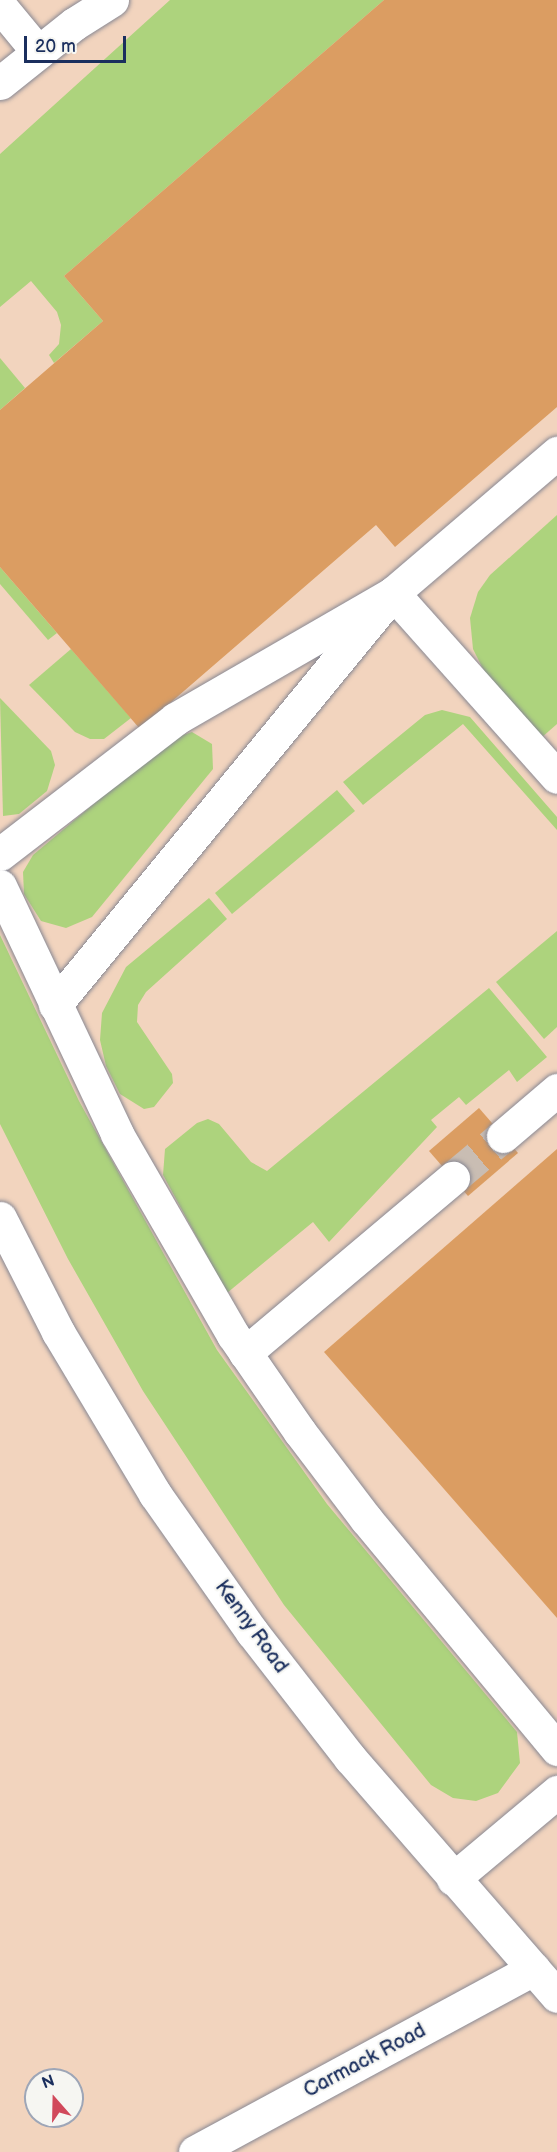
<!DOCTYPE html>
<html>
<head>
<meta charset="utf-8">
<style>
	body { margin:0 }
	#map { position:relative; width:557px; height:2152px; overflow:hidden; background:#f4e0c8; font-family:"Balsamiq Sans",sans-serif }
	div>[style] { position:absolute }
	[style*='--x'] { left:calc(var(--x)*1px); top:calc(var(--y)*1px); width:calc(var(--w)*1px); rotate:calc(var(--a)*1deg) }
	.built>* { inset:0; background:#f2d4be }
	.green>* { inset:0; background:#add37d }
	.building>* { inset:0; background:#db9d62 }
	.minor-tunnel>* { height:33px; margin-top:-16.5px; transform-origin:0; background:repeating-linear-gradient(90deg,#c9bdb3 0 33px,transparent 0 49px) }
	.roads { filter:drop-shadow(0 0 2px #888893) drop-shadow(0 0 2px #888893) }
	.minor>* { height:33px; margin:-16.5px; padding:0 16.5px; transform-origin:16.5px; border-radius:16.5px; background:#fff }
	.major>* { height:33px; margin:-16.5px; padding:0 16.5px; transform-origin:16.5px; border-radius:16.5px; background:#fff }
	span { translate:-50% -50%; white-space:nowrap; text-align:center; line-height:1.15; -webkit-text-stroke:4.5px #f6f6f2; paint-order:stroke }
	.street-label { font-size:20px; color:#1b2f5e }
	.north { position:absolute; left:24px; top:2068px; width:60px; height:60px; box-sizing:border-box; background:#f6f6f2; border:2px solid #9ea6b7; border-radius:50%; rotate:340deg; font-size:16px; font-weight:700; line-height:24px; text-align:center; color:#1b2f5e }
	.north::after { content:''; display:block; margin:auto; width:21px; height:27px; background:#d1495b; clip-path:polygon(50% 0,100% 100%,50% 72%,0 100%) }
	.scale { position:absolute; left:24px; top:36px; width:102px; height:27px; box-sizing:border-box; border:3px solid #1b2f5e; border-top:0; padding-left:8px; font-size:18px; line-height:21px; white-space:nowrap; color:#1b2f5e; -webkit-text-stroke:4px #f6f6f2; paint-order:stroke }
</style>
</head>
<body>
<div id="map">
	<div class="built">
		<i style="clip-path:polygon(evenodd,0 0,557px 0,557px 2152px,0 2152px,0 0,36px 2080px,72px 2080px,72px 2116px,36px 2116px,36px 2080px)"></i>
	</div>
	<div class="green">
		<i style="clip-path:polygon(170px 0,384px 0,64px 276px,103px 321px,54px 363px,49px 355px,59px 344px,61px 325px,57px 312px,31px 281px,0 307px,0 154px)"></i>
		<i style="clip-path:polygon(0 358px,25px 388px,0 410px)"></i>
		<i style="clip-path:polygon(557px 515px,557px 724px,541px 738px,485px 673px,473px 649px,470px 618px,478px 592px,490px 575px)"></i>
		<i style="clip-path:polygon(0 567px,57px 633px,48px 640px,0 584px)"></i>
		<i style="clip-path:polygon(71px 649px,131px 718px,104px 739px,90px 739px,75px 732px,29px 685px)"></i>
		<i style="clip-path:polygon(0 698px,51px 751px,55px 765px,47px 791px,19px 814px,3px 816px)"></i>
		<i style="clip-path:polygon(442px 710px,470px 717px,557px 817px,557px 830px,463px 724px,363px 805px,343px 782px,425px 715px)"></i>
		<i style="clip-path:polygon(192px 732px,212px 744px,213px 769px,92px 917px,66px 928px,41px 921px,24px 894px,23px 872px,33px 855px,171px 739px)"></i>
		<i style="clip-path:polygon(337px 790px,355px 811px,232px 914px,215px 893px)"></i>
		<i style="clip-path:polygon(209px 898px,227px 919px,146px 992px,138px 1005px,137px 1022px,172px 1074px,173px 1083px,154px 1107px,144px 1109px,120px 1094px,106px 1066px,100px 1040px,102px 1013px,126px 967px)"></i>
		<i style="clip-path:polygon(557px 931px,557px 1027px,544px 1039px,496px 982px)"></i>
		<i style="clip-path:polygon(0 935px,79px 1101px,217px 1350px,327px 1504px,517px 1732px,520px 1763px,498px 1793px,476px 1801px,453px 1798px,431px 1785px,284px 1605px,143px 1391px,68px 1259px,0 1124px)"></i>
		<i style="clip-path:polygon(489px 988px,547px 1057px,517px 1082px,509px 1070px,466px 1105px,459px 1097px,431px 1120px,437px 1127px,329px 1242px,313px 1222px,227px 1293px,163px 1175px,165px 1149px,197px 1123px,208px 1119px,219px 1124px,251px 1162px,267px 1171px)"></i>
	</div>
	<div class="building">
		<i style="clip-path:polygon(384px 0,557px 0,557px 407px,395px 547px,376px 525px,140px 729px,0 567px,0 410px,103px 321px,64px 276px)"></i>
		<i style="clip-path:polygon(479px 1108px,518px 1153px,468px 1196px,429px 1151px)"></i>
		<i style="clip-path:polygon(557px 1149px,557px 1618px,324px 1352px)"></i>
	</div>
	<div class="minor-tunnel">
		<i style="--x:453;--y:1178;--w:65;--a:-40"></i>
	</div>
	<div class="roads">
		<div class="minor">
			<i style="--x:0;--y:6;--w:60;--a:50.4"></i>
			<i style="--x:0;--y:83;--w:95;--a:-38.6"></i>
			<i style="--x:74;--y:24;--w:45;--a:-32.3"></i>
			<i style="--x:0;--y:854;--w:221;--a:-37.6"></i>
			<i style="--x:175;--y:719;--w:252;--a:-30"></i>
			<i style="--x:393;--y:593;--w:216;--a:-40.5"></i>
			<i style="--x:0;--y:886;--w:274;--a:64.7"></i>
			<i style="--x:117;--y:1134;--w:232;--a:60"></i>
			<i style="--x:233;--y:1335;--w:118;--a:55.4"></i>
			<i style="--x:300;--y:1432;--w:109;--a:52.8"></i>
			<i style="--x:366;--y:1519;--w:299;--a:50.3"></i>
			<i style="--x:55;--y:1005;--w:533;--a:-50.63"></i>
			<i style="--x:393;--y:593;--w:246;--a:48.3"></i>
			<i style="--x:503;--y:1136;--w:71;--a:-40.4"></i>
			<i style="--x:245;--y:1353;--w:272;--a:-40.1"></i>
			<i style="--x:453;--y:1879;--w:136;--a:-39.9"></i>
			<i style="--x:195;--y:2152;--w:385;--a:-28.4"></i>
		</div>
		<div class="major">
			<i style="--x:0;--y:1218;--w:128;--a:63"></i>
			<i style="--x:58;--y:1332;--w:189;--a:59.1"></i>
			<i style="--x:155;--y:1494;--w:169;--a:54.9"></i>
			<i style="--x:252;--y:1632;--w:160;--a:52.1"></i>
			<i style="--x:350;--y:1758;--w:315;--a:49"></i>
		</div>
	</div>
	<div class="street-label">
		<span style="left:251px;top:1627px;rotate:54deg">Kenny Road</span>
		<span style="left:365px;top:2061px;rotate:-28deg">Carmack Road</span>
	</div>
	<div class="north">N</div>
	<div class="scale">20 m</div>
</div>
</body>
</html>
